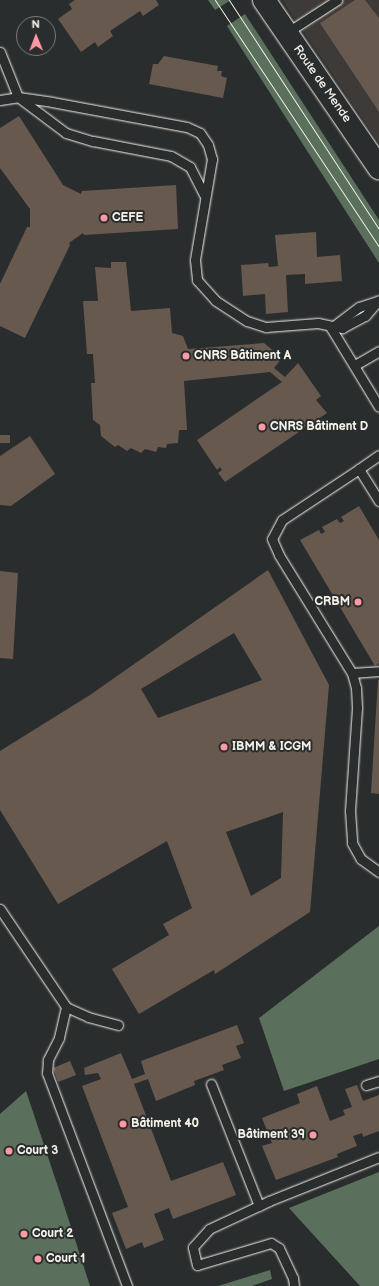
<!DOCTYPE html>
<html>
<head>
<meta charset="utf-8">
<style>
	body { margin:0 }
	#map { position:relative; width:379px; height:1286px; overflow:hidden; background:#2a2d2e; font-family:"Balsamiq Sans",sans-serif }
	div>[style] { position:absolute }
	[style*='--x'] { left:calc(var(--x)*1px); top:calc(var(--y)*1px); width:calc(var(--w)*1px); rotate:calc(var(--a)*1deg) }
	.built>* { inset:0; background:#3d3a38 }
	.green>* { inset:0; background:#5a705c }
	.building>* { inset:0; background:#68594f }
	.roads { filter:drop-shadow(0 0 1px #f4f1e8) drop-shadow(0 0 1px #f4f1e8) }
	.service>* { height:9px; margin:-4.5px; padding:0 4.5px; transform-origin:4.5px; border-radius:4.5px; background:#2a2d2e }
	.secondary>* { height:22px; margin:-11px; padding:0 11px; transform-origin:11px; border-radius:11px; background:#2a2d2e }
	.tram>* { height:1px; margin:-0.5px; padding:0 0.5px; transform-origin:0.5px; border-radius:0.5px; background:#f4f1e8 }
	.dots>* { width:11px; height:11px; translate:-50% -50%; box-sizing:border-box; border:2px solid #2a2d2e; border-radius:50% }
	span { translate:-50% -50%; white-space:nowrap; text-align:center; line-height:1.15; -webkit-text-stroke:4px #2a2d2e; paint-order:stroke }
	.street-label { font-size:12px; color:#f4f1e8 }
	.poi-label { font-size:12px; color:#f4f1e8; font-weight:700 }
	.left { translate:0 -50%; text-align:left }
	.right { translate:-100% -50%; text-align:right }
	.north { position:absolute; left:16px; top:16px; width:40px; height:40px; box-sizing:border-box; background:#2a2d2e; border:1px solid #7b7b78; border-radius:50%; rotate:359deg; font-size:11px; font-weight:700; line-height:16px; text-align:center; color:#f4f1e8 }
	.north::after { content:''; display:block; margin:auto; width:14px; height:18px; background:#ff9aa2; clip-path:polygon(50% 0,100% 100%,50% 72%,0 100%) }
</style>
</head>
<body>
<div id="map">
	<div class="built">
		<i style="clip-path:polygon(282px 0,379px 0,379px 143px,311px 43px)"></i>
	</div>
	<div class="green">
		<i style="clip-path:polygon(208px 0,231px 0,215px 10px)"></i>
		<i style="clip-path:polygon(245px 14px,379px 220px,379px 263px,227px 26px)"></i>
		<i style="clip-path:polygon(379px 926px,379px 1059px,284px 1091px,259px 1018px)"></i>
		<i style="clip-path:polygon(26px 1091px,61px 1196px,90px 1286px,0 1286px,0 1114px)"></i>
		<i style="clip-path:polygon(379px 1172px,379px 1286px,360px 1286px,289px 1208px)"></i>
		<i style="clip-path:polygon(270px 1270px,272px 1279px,252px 1286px,218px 1286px)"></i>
	</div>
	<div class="building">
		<i style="clip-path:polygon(75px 0,156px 0,159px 5px,143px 16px,140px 11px,110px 31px,113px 36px,98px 47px,95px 42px,81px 52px,58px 19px,72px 9px,69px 4px)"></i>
		<i style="clip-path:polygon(355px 0,365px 0,379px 18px,379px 112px,320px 23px)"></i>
		<i style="clip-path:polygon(164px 56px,218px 66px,217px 71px,222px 71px,221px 76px,227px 78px,223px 98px,149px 84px,153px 64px,158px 64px)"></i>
		<i style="clip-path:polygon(19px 116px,63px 185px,81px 194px,82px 191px,176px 185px,178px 229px,84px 235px,83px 233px,69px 243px,70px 245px,25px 338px,0 326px,0 284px,27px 227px,30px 227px,30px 209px,0 168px,0 128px)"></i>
		<i style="clip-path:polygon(316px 232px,317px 257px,340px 255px,342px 281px,305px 284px,305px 274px,286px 275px,288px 312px,266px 314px,265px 294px,243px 296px,241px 265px,268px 263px,269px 267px,278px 266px,275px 235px)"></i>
		<i style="clip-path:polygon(111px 262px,126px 262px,131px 311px,170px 308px,172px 333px,183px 336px,188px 349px,264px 343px,282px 358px,274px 368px,285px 377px,298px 363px,321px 396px,316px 400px,327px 413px,225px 482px,218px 473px,222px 470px,220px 467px,217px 470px,197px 440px,282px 382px,270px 372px,184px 381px,187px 430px,179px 430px,178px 443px,167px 444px,166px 448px,158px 447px,156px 452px,145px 449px,141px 453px,131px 448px,127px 451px,118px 445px,115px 447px,101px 436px,100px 425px,93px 420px,91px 383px,95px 383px,93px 354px,87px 354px,83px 301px,98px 301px,95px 267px,111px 268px)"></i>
		<i style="clip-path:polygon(0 435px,10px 435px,10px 443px,0 443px)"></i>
		<i style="clip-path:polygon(30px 436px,55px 474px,11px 506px,0 505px,0 456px)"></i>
		<i style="clip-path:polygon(359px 506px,379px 540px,379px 663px,375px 666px,300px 540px,319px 530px,321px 534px,325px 532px,322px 527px,337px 519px,340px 523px,344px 521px,341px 517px)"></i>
		<i style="clip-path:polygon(evenodd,268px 570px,329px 685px,310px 912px,215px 974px,214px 970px,139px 1014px,112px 969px,169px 935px,163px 924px,192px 908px,167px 841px,58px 904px,0 810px,0 751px,90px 695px,268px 570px,234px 633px,262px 680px,158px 718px,141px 689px,234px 633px,268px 570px,283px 812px,281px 878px,251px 896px,226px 832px,283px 812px)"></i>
		<i style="clip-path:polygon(0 571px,18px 573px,13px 659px,0 658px)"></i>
		<i style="clip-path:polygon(378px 680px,379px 680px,379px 794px,371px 793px)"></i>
		<i style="clip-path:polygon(237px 1025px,244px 1043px,236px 1046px,241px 1058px,222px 1065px,224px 1070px,194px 1081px,195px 1085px,156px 1101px,148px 1079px,134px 1084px,171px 1181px,223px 1162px,236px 1195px,173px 1219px,169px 1208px,154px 1214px,164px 1240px,144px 1248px,142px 1242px,126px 1249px,112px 1213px,128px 1207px,82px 1086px,101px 1079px,98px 1073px,85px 1075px,84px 1068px,121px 1053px,132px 1079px,145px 1074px,141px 1061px)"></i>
		<i style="clip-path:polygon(70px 1061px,76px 1075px,58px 1082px,53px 1068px)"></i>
		<i style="clip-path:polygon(357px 1085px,363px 1101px,379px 1095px,379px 1131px,363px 1137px,362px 1133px,353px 1136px,357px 1146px,337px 1154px,338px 1157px,276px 1180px,262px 1146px,272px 1143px,262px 1118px,300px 1103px,297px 1094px,317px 1086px,330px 1121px,345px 1115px,343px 1110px,352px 1107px,345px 1089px)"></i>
	</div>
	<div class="roads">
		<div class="service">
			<i style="--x:286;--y:33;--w:61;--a:-32.9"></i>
			<i style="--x:0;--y:52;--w:48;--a:68.2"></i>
			<i style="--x:18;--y:97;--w:60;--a:36.9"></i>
			<i style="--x:66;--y:133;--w:28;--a:17"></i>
			<i style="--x:93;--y:141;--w:79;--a:10.9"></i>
			<i style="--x:171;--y:156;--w:22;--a:30"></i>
			<i style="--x:190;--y:167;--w:31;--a:63"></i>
			<i style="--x:0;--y:100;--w:18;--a:-9"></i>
			<i style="--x:18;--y:97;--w:34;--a:8"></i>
			<i style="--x:52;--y:102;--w:137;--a:10.5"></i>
			<i style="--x:187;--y:127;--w:14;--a:25"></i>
			<i style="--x:200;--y:133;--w:14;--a:56"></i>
			<i style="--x:208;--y:145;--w:15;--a:74"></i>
			<i style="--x:212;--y:159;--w:102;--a:99.6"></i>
			<i style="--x:195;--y:260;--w:20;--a:84"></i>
			<i style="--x:197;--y:280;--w:28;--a:48"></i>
			<i style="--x:216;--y:301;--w:37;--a:33"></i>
			<i style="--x:247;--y:321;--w:20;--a:18"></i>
			<i style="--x:266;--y:327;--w:52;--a:-4.4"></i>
			<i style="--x:318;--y:323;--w:25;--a:12"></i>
			<i style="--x:342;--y:328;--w:26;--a:-28"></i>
			<i style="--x:365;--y:316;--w:21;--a:-49"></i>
			<i style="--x:331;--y:328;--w:92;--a:58.7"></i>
			<i style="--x:331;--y:328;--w:35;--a:-37"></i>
			<i style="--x:359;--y:307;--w:20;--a:-18"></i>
			<i style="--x:355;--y:365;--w:28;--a:-30"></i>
			<i style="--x:359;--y:469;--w:24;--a:-35"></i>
			<i style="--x:379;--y:501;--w:38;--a:-122"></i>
			<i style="--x:359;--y:469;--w:92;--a:146.5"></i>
			<i style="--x:282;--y:520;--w:21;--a:118"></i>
			<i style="--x:272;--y:539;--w:17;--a:66"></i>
			<i style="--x:279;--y:555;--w:139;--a:58.3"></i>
			<i style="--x:352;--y:673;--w:16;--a:75"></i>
			<i style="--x:356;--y:688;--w:20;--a:87"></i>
			<i style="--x:357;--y:708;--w:103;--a:93.9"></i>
			<i style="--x:350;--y:811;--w:32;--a:86"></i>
			<i style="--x:352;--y:843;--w:18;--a:61"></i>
			<i style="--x:361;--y:859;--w:22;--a:36"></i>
			<i style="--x:352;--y:673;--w:27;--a:-4"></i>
			<i style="--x:0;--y:909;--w:118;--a:56"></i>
			<i style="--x:66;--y:1007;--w:24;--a:24"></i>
			<i style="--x:88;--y:1017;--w:31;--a:15"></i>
			<i style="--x:66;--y:1007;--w:32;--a:103"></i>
			<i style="--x:59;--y:1038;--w:25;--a:117"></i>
			<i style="--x:48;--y:1060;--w:13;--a:94"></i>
			<i style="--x:47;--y:1073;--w:228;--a:69.4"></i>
			<i style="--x:211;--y:1084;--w:131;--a:68.5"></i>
			<i style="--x:366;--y:1085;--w:14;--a:-17"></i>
			<i style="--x:294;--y:1286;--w:8;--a:-97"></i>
			<i style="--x:293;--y:1278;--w:33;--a:-115"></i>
			<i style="--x:279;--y:1248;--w:9;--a:-148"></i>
			<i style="--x:271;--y:1243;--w:77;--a:163.4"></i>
			<i style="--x:197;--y:1265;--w:18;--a:-103"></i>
			<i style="--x:193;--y:1247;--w:24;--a:-48"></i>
			<i style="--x:209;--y:1229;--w:66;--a:-25"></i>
			<i style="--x:269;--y:1201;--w:118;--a:-21.8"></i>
		</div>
		<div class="secondary">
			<i style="--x:264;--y:0;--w:204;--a:55.6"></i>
		</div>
	</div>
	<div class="tram">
		<i style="--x:215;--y:0;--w:296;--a:56.4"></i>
		<i style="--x:229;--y:0;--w:274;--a:56.8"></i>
	</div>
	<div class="dots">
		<i style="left:104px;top:218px;background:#ff9aa2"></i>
		<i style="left:186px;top:356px;background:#ff9aa2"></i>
		<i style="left:262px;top:427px;background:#ff9aa2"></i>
		<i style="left:358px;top:602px;background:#ff9aa2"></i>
		<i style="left:224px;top:747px;background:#ff9aa2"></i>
		<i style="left:123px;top:1124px;background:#ff9aa2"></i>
		<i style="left:313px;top:1135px;background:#ff9aa2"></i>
		<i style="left:9px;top:1151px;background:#ff9aa2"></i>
		<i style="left:24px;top:1234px;background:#ff9aa2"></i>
		<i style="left:38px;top:1259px;background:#ff9aa2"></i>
	</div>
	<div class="street-label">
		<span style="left:322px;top:84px;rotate:55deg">Route de Mende</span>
	</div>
	<div class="poi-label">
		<span class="left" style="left:112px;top:218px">CEFE</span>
		<span class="left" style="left:194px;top:356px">CNRS Bâtiment A</span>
		<span class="left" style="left:270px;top:427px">CNRS Bâtiment D</span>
		<span class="right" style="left:350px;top:602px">CRBM</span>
		<span class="left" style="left:232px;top:747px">IBMM &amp; ICGM</span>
		<span class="left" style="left:131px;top:1124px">Bâtiment 40</span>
		<span class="right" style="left:305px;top:1135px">Bâtiment 39</span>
		<span class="left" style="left:17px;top:1151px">Court 3</span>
		<span class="left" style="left:32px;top:1234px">Court 2</span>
		<span class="left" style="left:46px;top:1259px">Court 1</span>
	</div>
	<div class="north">N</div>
</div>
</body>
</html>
